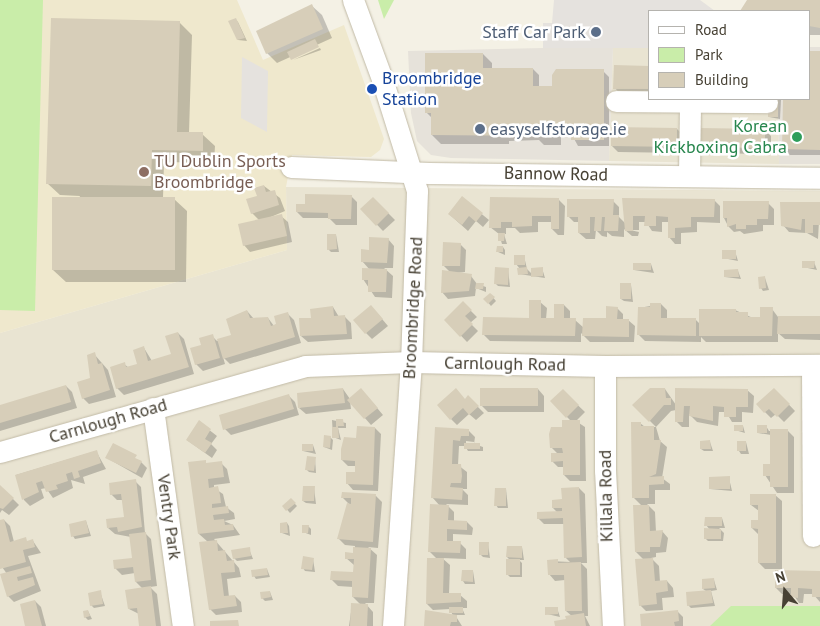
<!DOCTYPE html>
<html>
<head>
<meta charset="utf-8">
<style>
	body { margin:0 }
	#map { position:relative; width:820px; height:626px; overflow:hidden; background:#f4f1e5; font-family:"PT Sans",sans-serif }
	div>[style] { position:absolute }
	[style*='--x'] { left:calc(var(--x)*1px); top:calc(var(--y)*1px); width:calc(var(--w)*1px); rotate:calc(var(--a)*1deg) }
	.residential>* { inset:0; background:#e9e4d2 }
	.industrial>* { inset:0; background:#e6e2da }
	.education>* { inset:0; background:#efe8cd }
	.green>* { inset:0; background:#c9eda9 }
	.parking>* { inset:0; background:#e5e2de }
	.shadow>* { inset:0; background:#0003 }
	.building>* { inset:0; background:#d7ceb9 }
	.roads { filter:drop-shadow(0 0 1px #c1baa6) drop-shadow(0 0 1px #c1baa6) }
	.minor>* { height:21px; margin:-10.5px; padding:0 10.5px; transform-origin:10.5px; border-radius:10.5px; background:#fff }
	.dots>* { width:14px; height:14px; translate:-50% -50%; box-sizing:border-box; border:2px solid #fff; border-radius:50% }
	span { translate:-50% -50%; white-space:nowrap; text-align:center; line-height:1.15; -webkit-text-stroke:5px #fff; paint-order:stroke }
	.service-label { font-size:18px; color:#4e5e75 }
	.right { translate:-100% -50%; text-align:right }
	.left { translate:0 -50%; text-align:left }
	.transit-label { font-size:18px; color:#164399 }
	.leisure-label { font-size:18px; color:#27864d }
	.education-label { font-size:18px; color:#785e54 }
	.street-label { font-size:18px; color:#474134 }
	.legend { position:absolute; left:648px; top:10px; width:162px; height:90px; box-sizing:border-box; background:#fff; border:1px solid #b5b3ae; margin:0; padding:6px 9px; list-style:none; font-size:15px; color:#474134 }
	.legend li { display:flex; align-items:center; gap:10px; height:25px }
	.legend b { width:25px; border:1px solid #b5b3ae }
	.north { position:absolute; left:760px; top:566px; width:50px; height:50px; -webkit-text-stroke:4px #fff; paint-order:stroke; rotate:342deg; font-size:14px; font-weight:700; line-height:20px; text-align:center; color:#474134 }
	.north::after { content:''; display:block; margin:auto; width:18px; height:22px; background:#474134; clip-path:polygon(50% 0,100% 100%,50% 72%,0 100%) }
</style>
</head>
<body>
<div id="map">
	<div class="residential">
		<i style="clip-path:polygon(613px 48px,649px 48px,649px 99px,778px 99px,779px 164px,609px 161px)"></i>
		<i style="clip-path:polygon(286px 187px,820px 191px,820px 626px,0 626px,0 333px,287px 250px)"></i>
	</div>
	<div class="industrial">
		<i style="clip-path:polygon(809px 47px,820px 47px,820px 164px,779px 164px,778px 99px,809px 99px)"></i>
		<i style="clip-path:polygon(543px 48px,613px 48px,609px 161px,451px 158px,431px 155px,417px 141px,411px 113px,408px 51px)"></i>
	</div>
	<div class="education">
		<i style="clip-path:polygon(0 0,237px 0,263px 60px,344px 25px,384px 139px,380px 150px,371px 157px,292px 155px,286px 187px,287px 250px,0 333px)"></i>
	</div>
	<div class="green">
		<i style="clip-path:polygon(0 0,43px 0,35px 311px,0 310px)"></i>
		<i style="clip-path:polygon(378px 0,394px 0,384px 19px)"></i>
		<i style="clip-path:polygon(731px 606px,820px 606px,820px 626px,710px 626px)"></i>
	</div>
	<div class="parking">
		<i style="clip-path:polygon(554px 0,700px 0,715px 11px,649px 11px,649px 48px,543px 48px,543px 23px,552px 23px)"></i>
		<i style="clip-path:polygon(242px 57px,268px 71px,267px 132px,241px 118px)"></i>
	</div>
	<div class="shadow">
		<i style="clip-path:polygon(749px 0,820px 0,820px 35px,809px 35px,809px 11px,742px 11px)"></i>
		<i style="clip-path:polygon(312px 6px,322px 15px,332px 38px,277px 63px,267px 53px,258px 32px)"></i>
		<i style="clip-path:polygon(236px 20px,238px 22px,247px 41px,238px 40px,230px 22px)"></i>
		<i style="clip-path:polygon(179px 22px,192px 35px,189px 133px,202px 134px,215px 146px,214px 163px,164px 162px,163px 198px,174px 199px,187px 211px,186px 282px,66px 282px,53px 270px,80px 196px,60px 195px,47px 183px)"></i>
		<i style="clip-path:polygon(320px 48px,321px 50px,293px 60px)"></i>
		<i style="clip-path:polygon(809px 52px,820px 52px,820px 155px,790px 155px,783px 149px,784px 99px,809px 99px)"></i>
		<i style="clip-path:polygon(483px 54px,492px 63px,492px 69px,533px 69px,539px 75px,539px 87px,553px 87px,603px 71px,609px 77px,609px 146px,578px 146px,572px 135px,561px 135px,561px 145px,544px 145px,539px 140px,509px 141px,509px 144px,441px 144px,432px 135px,432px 118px,426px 112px)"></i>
		<i style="clip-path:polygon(649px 67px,649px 95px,621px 95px,615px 88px)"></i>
		<i style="clip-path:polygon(769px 99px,781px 100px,780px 119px,769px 117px)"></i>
		<i style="clip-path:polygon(677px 129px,683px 135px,683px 153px,618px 152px,612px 146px)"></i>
		<i style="clip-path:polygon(765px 130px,771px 136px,771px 154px,706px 153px,700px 147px)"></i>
		<i style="clip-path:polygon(264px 186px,280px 198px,285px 211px,266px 219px,281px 216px,288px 222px,292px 242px,250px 252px,244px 245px,260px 221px,252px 213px)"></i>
		<i style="clip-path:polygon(351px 196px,357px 202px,357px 225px,336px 225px,329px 218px,303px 218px,297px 212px)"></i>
		<i style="clip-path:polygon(373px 198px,395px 220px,383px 231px,362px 209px)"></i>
		<i style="clip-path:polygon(462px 198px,489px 220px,483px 227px,476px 221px,468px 231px,449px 214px)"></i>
		<i style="clip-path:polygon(491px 199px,559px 200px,565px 206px,564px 235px,558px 235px,552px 229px,552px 222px,538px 222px,538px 232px,520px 233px,515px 228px,506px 228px,506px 234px,504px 234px,507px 244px,502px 244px,499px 234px,490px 227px)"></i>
		<i style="clip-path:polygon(623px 199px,714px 200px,720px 206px,720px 223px,697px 222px,697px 232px,681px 233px,681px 244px,675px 244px,669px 237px,669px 222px,662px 222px,662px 232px,652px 231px,646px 222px,639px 222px,639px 230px,630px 230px,639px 232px,638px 236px,632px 236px,624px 229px,624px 237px,612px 236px,607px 232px,607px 237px,602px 236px,596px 230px,595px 239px,586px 239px,579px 233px,580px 222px,574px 222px,568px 216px,613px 201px,619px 207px,619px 217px,625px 223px)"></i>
		<i style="clip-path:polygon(768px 203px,774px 209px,774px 225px,763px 225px,763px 231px,744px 234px,740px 231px,734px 232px,728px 226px,724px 218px)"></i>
		<i style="clip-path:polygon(820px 203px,818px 239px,807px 233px,789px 232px,783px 225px)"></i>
		<i style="clip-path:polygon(336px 235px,339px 252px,331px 252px,328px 249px)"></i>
		<i style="clip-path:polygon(388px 239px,394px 246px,393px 268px,384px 268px,393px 276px,392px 298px,375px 297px,363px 279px,370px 270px,362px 261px,370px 251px)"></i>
		<i style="clip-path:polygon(460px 244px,466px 250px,465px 272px,456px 273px,471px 276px,477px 284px,486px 287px,486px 292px,476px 288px,475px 296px,448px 299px,442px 292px,450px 272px,443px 265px)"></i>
		<i style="clip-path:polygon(503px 247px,505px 250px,505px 255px,498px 252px)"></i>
		<i style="clip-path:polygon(735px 251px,738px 261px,723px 258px)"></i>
		<i style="clip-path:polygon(524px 256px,527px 269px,532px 274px,542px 268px,545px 278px,519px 274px,520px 269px,516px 264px)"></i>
		<i style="clip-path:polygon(814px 262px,817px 270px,803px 267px)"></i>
		<i style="clip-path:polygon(651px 264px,654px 273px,634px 270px)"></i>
		<i style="clip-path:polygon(508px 269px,510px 287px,498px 286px,495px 283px)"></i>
		<i style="clip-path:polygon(738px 271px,741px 279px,725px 277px)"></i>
		<i style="clip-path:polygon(765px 278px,769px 290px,763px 291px,761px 288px)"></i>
		<i style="clip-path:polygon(631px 285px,633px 302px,624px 301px,621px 299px)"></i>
		<i style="clip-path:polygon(490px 294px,496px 301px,491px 306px,485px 299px)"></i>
		<i style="clip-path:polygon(540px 302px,547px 308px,546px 319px,555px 319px,564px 305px,570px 311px,570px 320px,575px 320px,584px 328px,607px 320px,617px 308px,623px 314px,623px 320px,628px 320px,635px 326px,634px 342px,590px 342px,581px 333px,581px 342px,490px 341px,484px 335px,530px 319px)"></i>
		<i style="clip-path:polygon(463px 303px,477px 317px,470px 323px,478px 331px,467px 342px,446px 320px)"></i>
		<i style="clip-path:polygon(661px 304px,667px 310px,667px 319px,695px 319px,700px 324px,735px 310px,753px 318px,762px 318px,772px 309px,778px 317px,820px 317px,820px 340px,785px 339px,778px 333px,778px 342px,706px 342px,701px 337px,701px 342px,645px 341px,639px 335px,639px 308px)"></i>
		<i style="clip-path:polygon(333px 307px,339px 317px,345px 317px,351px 323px,352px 339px,308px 342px,301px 336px,312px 319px)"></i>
		<i style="clip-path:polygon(247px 311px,254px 319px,268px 318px,274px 326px,288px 314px,294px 320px,301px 343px,230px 364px,223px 357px,225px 364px,203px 371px,196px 364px,203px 345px,212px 336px,217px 341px,232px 336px)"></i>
		<i style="clip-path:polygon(377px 313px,388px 326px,372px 339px,366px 333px)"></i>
		<i style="clip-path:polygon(178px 333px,184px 339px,194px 374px,124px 395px,117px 388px,124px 364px,129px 368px,139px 365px,144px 348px,152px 361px,172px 355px)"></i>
		<i style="clip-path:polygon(94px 354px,108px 370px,116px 397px,89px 404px,83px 398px,91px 379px)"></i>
		<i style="clip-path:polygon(66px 386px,72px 392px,77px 408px,0 431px,0 406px)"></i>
		<i style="clip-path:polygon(343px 389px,350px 399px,367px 396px,383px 415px,371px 425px,350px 401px,351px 409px,306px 414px,299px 408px)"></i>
		<i style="clip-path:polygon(538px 389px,544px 396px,544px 412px,488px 412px,482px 406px)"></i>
		<i style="clip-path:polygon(665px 389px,676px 405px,747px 390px,754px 396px,753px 413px,742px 412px,742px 422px,732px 422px,726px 412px,719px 412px,718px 426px,697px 422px,689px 414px,689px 427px,682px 427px,676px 421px,676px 410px,671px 411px,656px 427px,634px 405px)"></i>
		<i style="clip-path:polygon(774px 389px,795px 411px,784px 422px,776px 414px,771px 418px,758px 405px)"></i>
		<i style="clip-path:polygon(563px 391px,585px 412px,576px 421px,585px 427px,586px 481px,570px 481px,564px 475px,564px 467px,558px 467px,552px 461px,558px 454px,551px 447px,571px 421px,552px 402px)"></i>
		<i style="clip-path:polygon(289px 396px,295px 402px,299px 415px,231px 435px,225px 429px)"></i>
		<i style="clip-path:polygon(465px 400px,474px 403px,484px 413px,476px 420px,469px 414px,457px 425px,451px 419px)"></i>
		<i style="clip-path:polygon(332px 420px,346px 423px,346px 428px,338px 428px,341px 440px,333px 437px)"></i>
		<i style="clip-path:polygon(199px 422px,217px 436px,211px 444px,217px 450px,212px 458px,187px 440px)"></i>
		<i style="clip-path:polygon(640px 423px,645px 427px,656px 427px,660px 441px,667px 447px,662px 478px,670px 484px,670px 490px,655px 490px,655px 504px,647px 504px,655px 512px,656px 532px,662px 531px,668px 538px,666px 552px,656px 553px,656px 557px,651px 558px,659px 566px,660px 582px,667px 581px,673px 588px,674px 597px,662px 598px,663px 610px,646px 611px,640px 605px,644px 560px,636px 552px,642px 506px,634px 498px)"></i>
		<i style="clip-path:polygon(743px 426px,745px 433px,735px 430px)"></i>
		<i style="clip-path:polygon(766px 426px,769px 431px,788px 431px,794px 437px,794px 493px,777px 493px,765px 475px,771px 465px,771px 435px,758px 433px)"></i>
		<i style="clip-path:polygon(375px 428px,381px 434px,378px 491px,353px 490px,347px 483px,356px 474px,356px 466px,348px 466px,342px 460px,357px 439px)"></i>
		<i style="clip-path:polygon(evenodd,436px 429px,469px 431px,475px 437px,474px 444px,483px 447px,483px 451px,468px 451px,465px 446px,459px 446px,458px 465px,467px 472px,467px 489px,462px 489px,468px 495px,468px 505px,446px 504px,454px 512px,454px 521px,467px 522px,473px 528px,472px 535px,453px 534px,453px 542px,460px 543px,466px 549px,466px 559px,442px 558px,450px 565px,449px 594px,460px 595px,467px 601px,467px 608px,462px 608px,465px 615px,455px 615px,462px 626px,426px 626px,453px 616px,450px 609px,433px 610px,427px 604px,428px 559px,437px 559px,429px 551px,440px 506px,432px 497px,436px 429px,466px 441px,474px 442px,474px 444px,466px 444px,466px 441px)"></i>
		<i style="clip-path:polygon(330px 437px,333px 440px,332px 450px,324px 447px)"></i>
		<i style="clip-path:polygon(710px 442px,713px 451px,704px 451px,701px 449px)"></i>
		<i style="clip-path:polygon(746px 442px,749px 454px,741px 454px,739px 451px)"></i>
		<i style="clip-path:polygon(313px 445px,316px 454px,303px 451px)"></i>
		<i style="clip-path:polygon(96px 451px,106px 469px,83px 477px,85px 484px,71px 480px,73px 488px,53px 498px,46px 488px,41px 489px,44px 498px,30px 506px,24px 500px,16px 475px)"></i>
		<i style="clip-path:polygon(107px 458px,141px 462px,147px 468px,142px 478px)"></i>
		<i style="clip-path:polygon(315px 458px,316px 473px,309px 472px,306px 469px)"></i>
		<i style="clip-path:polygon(190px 463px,221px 463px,227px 469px,230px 483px,214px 485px,214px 488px,223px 494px,226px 507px,234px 513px,235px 519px,224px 521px,233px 525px,240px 535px,214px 539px,239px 568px,241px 577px,227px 579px,229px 597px,235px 596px,241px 602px,242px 612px,216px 615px,210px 609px,208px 542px,199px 534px)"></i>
		<i style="clip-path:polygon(729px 478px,732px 491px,710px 489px)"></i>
		<i style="clip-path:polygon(135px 481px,141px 487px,145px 533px,151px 539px,157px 586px,150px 587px,157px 594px,161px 626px,141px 626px,139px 614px,129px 609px,143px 589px,136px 582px,135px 573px,122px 575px,115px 568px,134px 559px,131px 537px,115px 534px,108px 528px,125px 518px,123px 500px,117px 500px,111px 494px)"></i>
		<i style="clip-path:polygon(0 486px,19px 505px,9px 515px,2px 510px,0 513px)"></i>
		<i style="clip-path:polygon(314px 488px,316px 504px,306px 503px,303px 501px)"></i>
		<i style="clip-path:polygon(579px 488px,585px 494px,587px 563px,581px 563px,587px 569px,588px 616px,585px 616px,590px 626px,556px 626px,573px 617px,566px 611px,565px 580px,555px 581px,549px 574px,549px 561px,570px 562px,565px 557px,564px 524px,544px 524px,538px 518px,558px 513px,553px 508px)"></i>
		<i style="clip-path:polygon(506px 489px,508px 508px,498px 508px,496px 505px)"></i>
		<i style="clip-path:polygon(775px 495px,782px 501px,782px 569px,765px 569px,759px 563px,758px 534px,752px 528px,759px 522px,759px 511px,751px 505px)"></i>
		<i style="clip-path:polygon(376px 496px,382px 502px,378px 548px,368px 547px,377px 555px,374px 603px,365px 603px,373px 612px,373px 626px,349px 626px,352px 605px,361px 605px,353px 597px,353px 587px,338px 586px,332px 580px,354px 573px,354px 565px,346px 558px,354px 554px,355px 546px,345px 545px,339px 539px,350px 505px,342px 497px)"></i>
		<i style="clip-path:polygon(291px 500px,297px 506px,290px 513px,284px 506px)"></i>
		<i style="clip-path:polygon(722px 518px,725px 528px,719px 528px,724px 533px,723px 541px,708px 541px,705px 538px,710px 530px,706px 525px)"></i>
		<i style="clip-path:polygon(4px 520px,10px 526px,14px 542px,33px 541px,41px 553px,28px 556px,41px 591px,14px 602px,8px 596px,7px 574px,0 564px,0 521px)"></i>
		<i style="clip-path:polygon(86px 521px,91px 536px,75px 539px,73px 536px)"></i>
		<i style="clip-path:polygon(287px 523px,289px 526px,290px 536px,282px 533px)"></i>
		<i style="clip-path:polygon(308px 526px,311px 529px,311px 535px,303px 532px)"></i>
		<i style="clip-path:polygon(488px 544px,490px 558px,483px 557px,480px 554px)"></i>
		<i style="clip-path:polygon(522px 547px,524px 560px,519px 560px,522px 563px,522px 577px,510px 577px,507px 574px,511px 561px,507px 557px)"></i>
		<i style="clip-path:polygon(249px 549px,253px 559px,237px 561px,234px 558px)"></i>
		<i style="clip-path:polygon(313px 559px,315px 572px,305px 571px,303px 568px)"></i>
		<i style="clip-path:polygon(267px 569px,270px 577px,256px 579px,254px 576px)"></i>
		<i style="clip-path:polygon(473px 571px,475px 584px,465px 584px,463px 581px)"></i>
		<i style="clip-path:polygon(820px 572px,820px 602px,813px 594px,804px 594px,803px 603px,799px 603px,793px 594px,782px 594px,776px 588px)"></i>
		<i style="clip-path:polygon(714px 580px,717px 590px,711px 591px,715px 606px,691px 608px,688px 605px,706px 591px,703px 589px)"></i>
		<i style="clip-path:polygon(100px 592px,105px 606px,94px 608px,91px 605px)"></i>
		<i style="clip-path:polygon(270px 592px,273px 600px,265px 601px,262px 598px)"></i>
		<i style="clip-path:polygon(35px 601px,41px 607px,46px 626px,27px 626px)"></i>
		<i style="clip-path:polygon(557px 608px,560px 617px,547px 614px)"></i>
		<i style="clip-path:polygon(88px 611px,92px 619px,88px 620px,85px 617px)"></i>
		<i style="clip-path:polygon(677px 611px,683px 617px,683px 626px,642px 626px)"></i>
	</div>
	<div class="building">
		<i style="clip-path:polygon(747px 0,820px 0,820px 28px,809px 26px,809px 11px,740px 11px)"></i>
		<i style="clip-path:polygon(312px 4px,323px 29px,266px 54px,256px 31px)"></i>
		<i style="clip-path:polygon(51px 18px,180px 21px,177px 132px,203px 132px,203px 151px,152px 150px,151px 186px,46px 184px)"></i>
		<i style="clip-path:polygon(236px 18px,245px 38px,237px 40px,228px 21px)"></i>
		<i style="clip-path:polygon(315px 39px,319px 47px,291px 60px,287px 52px)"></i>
		<i style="clip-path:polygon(809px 51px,820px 51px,820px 150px,782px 149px,783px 99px,809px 99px)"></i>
		<i style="clip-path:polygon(425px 53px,483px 53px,483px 68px,533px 68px,533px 86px,552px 86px,552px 75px,556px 69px,604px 69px,604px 140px,571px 140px,571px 129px,552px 129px,552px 136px,431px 135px,431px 113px,425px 113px)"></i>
		<i style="clip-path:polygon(614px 65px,649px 66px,649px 89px,613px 89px)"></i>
		<i style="clip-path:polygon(768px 99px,778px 99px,778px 117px,768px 117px)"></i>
		<i style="clip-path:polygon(611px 127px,677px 128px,677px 147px,611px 146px)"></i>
		<i style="clip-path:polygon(699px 128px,765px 129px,765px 148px,699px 147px)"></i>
		<i style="clip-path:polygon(264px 185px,266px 192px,275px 190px,279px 205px,251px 214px,246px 199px,257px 196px,254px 188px)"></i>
		<i style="clip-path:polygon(305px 194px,352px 195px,351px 219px,328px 219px,328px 213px,296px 212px,296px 204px,305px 204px)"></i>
		<i style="clip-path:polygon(462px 196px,483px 213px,476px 222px,469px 216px,462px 225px,448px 214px)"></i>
		<i style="clip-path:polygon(52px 197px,175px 197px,175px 270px,52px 270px)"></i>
		<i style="clip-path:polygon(373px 197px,389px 213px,376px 226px,360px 209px)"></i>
		<i style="clip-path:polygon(490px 197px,559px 198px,559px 229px,551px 229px,551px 216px,532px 216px,532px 226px,512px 227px,512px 222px,501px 222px,501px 228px,489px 228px)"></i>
		<i style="clip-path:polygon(622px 198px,715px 199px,714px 217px,691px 217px,691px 227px,675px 228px,675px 238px,668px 238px,668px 217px,656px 216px,656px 226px,644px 226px,645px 216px,633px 216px,633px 231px,625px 231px)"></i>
		<i style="clip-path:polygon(567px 199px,614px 199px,613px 215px,619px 215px,618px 231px,604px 231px,605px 217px,602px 217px,601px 231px,594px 231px,595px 217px,590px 217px,590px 233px,578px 233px,578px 217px,567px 217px)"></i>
		<i style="clip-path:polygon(723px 201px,769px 201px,768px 219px,757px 219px,757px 225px,746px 225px,746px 229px,736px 229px,736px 224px,727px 227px,727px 218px,723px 218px)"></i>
		<i style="clip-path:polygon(780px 202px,820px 202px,820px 225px,813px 225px,813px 233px,805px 233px,805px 219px,802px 219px,801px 230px,781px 226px)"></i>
		<i style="clip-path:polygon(282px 214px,287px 236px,243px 246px,238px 224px)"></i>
		<i style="clip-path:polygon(498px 233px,505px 233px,504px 241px,498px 241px)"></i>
		<i style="clip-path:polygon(327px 234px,336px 234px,337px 249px,327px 250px)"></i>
		<i style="clip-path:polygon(369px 237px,389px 238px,387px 263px,361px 262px,361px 249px,369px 250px)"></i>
		<i style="clip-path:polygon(443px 242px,461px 243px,460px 266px,442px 266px)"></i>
		<i style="clip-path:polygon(497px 246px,503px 246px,503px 252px,496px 252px)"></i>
		<i style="clip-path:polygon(722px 250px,736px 250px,736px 259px,722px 259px)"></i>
		<i style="clip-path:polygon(514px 255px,525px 255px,525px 265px,514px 265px)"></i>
		<i style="clip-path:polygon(802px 261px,815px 261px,814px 268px,802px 268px)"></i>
		<i style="clip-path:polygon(633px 263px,651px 263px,651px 270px,633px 270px)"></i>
		<i style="clip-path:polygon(495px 267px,509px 268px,508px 285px,494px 284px)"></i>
		<i style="clip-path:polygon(527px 267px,528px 274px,518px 275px,517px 268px)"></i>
		<i style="clip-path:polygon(543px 267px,543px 276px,531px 277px,531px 268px)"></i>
		<i style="clip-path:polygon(362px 268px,387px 269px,386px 292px,368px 292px,368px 280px,362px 280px)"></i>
		<i style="clip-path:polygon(738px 269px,739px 277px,724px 277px,724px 270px)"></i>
		<i style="clip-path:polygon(442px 270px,472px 274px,469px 291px,441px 293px)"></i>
		<i style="clip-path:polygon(765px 276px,766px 288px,759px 289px,758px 277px)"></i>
		<i style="clip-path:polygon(476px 283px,484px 283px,483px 289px,475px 289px)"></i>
		<i style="clip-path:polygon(620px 283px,631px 283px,631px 299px,620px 299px)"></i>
		<i style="clip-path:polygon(490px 293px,495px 297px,488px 304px,483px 299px)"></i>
		<i style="clip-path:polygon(529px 300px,541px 300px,541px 318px,554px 318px,554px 304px,564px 304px,564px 318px,576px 318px,575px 336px,482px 335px,483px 317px,529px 318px)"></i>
		<i style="clip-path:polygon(463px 301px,472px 310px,465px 316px,473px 324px,460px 337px,444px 320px)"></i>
		<i style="clip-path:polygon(650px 303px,661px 303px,661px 318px,696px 318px,696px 336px,637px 335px,638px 307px,650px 307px)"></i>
		<i style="clip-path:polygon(371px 305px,383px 319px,365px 334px,353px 320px)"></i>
		<i style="clip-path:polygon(333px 306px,334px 316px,345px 315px,347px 334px,300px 336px,299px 318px,311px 318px,310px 309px)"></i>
		<i style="clip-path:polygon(606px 306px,618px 307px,617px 319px,629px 319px,629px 337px,582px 336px,583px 318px,606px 318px)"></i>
		<i style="clip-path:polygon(760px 307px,773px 307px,772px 336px,699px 336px,699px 309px,736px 309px,736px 312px,748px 312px,748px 317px,760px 317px)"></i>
		<i style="clip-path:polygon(247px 310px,250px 318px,268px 317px,271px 326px,276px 324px,274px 316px,288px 312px,295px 337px,223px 359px,217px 339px,231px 335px,226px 319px)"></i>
		<i style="clip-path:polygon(778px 316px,820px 316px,820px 334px,777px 334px)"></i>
		<i style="clip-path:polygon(178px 332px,189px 367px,116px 389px,110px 367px,125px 362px,126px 367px,137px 364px,133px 350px,144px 346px,148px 361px,171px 354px,165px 336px)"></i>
		<i style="clip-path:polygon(213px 334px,220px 358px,195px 365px,190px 348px,201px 345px,199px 338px)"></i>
		<i style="clip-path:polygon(95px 352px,98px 364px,102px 363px,110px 390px,82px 399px,77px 382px,90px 378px,87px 355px)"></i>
		<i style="clip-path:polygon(66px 385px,71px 402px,0 423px,0 405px)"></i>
		<i style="clip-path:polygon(343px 388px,345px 403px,298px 408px,297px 393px)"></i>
		<i style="clip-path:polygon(361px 388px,378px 408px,364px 419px,347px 400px)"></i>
		<i style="clip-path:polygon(456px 388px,465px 399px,468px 395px,479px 406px,469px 415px,463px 408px,450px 420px,437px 405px)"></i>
		<i style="clip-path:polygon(480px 388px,538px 388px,538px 406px,480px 406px)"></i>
		<i style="clip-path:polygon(650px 388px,665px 388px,666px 398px,671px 398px,671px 405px,664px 405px,649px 422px,632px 405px)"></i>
		<i style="clip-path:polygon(675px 388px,748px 389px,748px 407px,736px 407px,736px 417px,724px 417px,724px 407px,713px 406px,713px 421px,689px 416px,690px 406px,684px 406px,683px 422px,675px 422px)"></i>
		<i style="clip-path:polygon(774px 388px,790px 404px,777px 417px,769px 409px,764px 413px,756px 404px)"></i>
		<i style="clip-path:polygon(563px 389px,579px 405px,566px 418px,550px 401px)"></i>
		<i style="clip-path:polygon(289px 394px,294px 409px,223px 430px,219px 415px)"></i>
		<i style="clip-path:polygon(336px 419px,343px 419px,344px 426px,338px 426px,339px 438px,332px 438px,332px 427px,336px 427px)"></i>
		<i style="clip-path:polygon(199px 420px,211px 429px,205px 439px,212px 443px,205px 453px,186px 440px)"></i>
		<i style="clip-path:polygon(562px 420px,580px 420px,580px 475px,563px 475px,563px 461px,551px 462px,551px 453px,563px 453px,562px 448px,550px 448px,549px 434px,551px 427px,562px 427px)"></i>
		<i style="clip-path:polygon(631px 422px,641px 422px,641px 426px,654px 426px,654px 440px,661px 440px,656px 474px,649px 477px,664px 476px,664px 484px,649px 485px,649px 498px,632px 498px)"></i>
		<i style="clip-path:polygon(734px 425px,743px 425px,743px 431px,734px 431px)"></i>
		<i style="clip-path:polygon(757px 425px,767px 425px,767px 433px,757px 433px)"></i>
		<i style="clip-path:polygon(357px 426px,375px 427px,373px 485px,346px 484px,346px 472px,355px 472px,355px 461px,341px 460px,341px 449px,344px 437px,356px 438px)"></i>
		<i style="clip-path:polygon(435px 427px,469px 429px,469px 436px,461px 436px,460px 441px,453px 440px,452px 464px,461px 464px,462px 476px,461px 483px,451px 483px,450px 487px,463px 488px,462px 500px,431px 498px)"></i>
		<i style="clip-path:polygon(770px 429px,788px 429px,788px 487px,770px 487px,770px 476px,763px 476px,763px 464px,770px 464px)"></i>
		<i style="clip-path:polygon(324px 435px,331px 436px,330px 448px,323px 447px)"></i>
		<i style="clip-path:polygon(710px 440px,711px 449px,700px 449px,700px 441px)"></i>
		<i style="clip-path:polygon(737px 441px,746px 441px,746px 451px,737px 451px)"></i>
		<i style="clip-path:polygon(113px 443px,137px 455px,135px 458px,142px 461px,136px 473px,105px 458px)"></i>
		<i style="clip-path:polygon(464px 443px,480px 443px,480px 449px,464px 449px)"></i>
		<i style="clip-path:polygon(302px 444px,313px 444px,313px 451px,302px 451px)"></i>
		<i style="clip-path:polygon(97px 450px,101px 463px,78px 471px,80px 477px,74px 479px,72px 472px,66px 474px,68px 481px,56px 485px,58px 489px,46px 492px,42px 481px,36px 483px,39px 492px,22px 500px,15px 475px)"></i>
		<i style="clip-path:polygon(307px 456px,316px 457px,314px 471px,305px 470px)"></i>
		<i style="clip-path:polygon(206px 460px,206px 463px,222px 461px,224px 477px,208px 479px,209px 488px,218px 486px,220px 495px,221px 503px,212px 504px,212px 508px,228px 506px,229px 513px,213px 515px,214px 520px,224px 519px,225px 525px,233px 524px,234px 530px,198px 534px,188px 462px)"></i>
		<i style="clip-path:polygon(730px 476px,730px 489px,709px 489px,709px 477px)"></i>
		<i style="clip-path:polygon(136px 479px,142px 527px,118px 532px,117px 527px,107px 528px,106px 519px,124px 517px,121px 494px,110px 495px,109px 483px)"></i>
		<i style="clip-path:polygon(0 485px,14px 498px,3px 509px,0 508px)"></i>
		<i style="clip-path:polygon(303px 486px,315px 486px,314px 501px,302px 501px)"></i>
		<i style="clip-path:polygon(579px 487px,582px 557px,564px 558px,563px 518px,537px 519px,537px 512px,562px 511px,562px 508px,552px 508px,552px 500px,562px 499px,561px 488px)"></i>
		<i style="clip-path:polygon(495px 488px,506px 488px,506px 506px,494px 506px)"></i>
		<i style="clip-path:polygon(342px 492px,376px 494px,373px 542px,337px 539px,347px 503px,351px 504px,351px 498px,341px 498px)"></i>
		<i style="clip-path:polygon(750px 494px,776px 494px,776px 563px,758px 563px,758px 529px,751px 528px,751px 520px,758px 520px,758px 505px,750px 505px)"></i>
		<i style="clip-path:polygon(291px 498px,296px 503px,286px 511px,282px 506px)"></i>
		<i style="clip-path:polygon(430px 504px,449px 505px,448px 520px,467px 521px,467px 530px,447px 529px,447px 541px,461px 541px,460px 553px,428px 552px)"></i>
		<i style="clip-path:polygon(633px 505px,649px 505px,650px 531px,663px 530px,660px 547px,650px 547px,650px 552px,635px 552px)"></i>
		<i style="clip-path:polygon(705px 517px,722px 517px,722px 526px,704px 526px)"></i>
		<i style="clip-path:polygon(4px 519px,10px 542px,26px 537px,27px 541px,33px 539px,35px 547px,23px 550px,26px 562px,0 569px,0 520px)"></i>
		<i style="clip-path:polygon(86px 520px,89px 533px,71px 537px,69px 524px)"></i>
		<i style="clip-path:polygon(287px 522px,288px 533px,280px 533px,280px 523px)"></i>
		<i style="clip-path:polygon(302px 525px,309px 525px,308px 533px,302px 533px)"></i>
		<i style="clip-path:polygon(704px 528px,721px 529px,721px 539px,704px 539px)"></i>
		<i style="clip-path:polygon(146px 532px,151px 580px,135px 582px,133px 567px,114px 569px,113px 560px,132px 558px,129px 534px)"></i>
		<i style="clip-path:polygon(217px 540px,218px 551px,225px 550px,227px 561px,234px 560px,235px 572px,221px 573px,224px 596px,235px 595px,237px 606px,209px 610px,199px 542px)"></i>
		<i style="clip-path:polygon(479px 542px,489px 542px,488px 555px,479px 555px)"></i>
		<i style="clip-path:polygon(507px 546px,522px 546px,522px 558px,506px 557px)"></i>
		<i style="clip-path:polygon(250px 547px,251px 556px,233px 559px,231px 550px)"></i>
		<i style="clip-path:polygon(353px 547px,371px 548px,368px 598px,352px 597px,352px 581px,330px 580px,331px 571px,353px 572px,354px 559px,345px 559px,345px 552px,353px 553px)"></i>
		<i style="clip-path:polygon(303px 556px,314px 558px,312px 570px,301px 569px)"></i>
		<i style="clip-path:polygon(427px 558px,444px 558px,443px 593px,461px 593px,461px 602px,426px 604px)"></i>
		<i style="clip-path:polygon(653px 558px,655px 581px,667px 580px,668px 591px,656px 593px,657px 604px,639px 606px,635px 559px)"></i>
		<i style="clip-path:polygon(506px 559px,520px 559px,520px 575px,506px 575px)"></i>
		<i style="clip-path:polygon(558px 559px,558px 563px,581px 562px,582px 611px,565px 611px,564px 575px,548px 575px,547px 560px)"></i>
		<i style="clip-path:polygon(30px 566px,32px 573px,17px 577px,18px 581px,33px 577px,35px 585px,7px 597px,0 574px)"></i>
		<i style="clip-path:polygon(267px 568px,268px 575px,252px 577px,251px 570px)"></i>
		<i style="clip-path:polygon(462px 570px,473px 570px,473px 582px,461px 581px)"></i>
		<i style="clip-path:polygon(775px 570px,820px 571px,820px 597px,812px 597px,812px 589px,798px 588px,798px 598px,791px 597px,791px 588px,775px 588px)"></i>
		<i style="clip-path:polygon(714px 578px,715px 588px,702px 589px,702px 579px)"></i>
		<i style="clip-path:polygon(151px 586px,156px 626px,139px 626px,137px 608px,128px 609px,125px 590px)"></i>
		<i style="clip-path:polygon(101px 590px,103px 604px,90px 606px,88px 593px)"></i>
		<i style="clip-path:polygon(711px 590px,713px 603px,687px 606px,686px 592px)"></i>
		<i style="clip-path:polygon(270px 591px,271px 597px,261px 599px,260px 592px)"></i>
		<i style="clip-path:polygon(35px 600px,42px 626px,25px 626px,20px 604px)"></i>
		<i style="clip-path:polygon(351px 603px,368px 604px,367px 626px,350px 626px)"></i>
		<i style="clip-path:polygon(449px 607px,463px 607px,463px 613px,449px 613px)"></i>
		<i style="clip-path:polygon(545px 607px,558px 607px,558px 614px,545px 615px)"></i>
		<i style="clip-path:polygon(88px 610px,90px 616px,84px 618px,83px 611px)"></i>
		<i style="clip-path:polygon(425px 610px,457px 615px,457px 622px,451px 622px,450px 626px,424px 626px)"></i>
		<i style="clip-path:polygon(678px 610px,679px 621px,674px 622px,675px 626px,641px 626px,640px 614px)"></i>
		<i style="clip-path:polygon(584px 613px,586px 626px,555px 626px,554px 621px,566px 619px,565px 616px)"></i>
		<i style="clip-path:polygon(238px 620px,239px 626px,210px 626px,210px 621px)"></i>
	</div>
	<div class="roads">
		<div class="minor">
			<i style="--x:353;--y:0;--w:84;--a:69.8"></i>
			<i style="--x:382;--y:79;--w:117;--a:72.6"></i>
			<i style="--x:417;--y:191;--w:171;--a:92"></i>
			<i style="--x:411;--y:362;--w:265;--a:93.9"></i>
			<i style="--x:616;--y:101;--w:151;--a:0.4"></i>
			<i style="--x:291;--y:167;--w:138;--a:2.5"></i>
			<i style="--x:429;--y:173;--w:391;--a:0.7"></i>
			<i style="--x:689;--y:176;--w:75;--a:-89.2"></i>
			<i style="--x:812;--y:365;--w:171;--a:89.7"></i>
			<i style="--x:605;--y:366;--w:104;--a:90"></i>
			<i style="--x:605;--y:470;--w:156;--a:87.1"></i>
			<i style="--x:153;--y:408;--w:220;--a:82.2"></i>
			<i style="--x:0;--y:452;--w:317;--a:-15.7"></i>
			<i style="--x:305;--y:366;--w:106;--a:-2.2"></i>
			<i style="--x:411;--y:362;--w:194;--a:1.2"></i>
			<i style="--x:605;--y:366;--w:215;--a:-0.3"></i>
		</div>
	</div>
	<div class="dots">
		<i style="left:596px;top:32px;background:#5c6f8a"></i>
		<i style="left:372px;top:89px;background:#1a4fb4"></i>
		<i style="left:480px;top:129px;background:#5c6f8a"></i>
		<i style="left:797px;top:137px;background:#2e9e5b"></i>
		<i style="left:144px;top:172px;background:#8d6e63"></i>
	</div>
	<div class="service-label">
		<span class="right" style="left:586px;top:32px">Staff Car Park</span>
		<span class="left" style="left:490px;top:129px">easyselfstorage.ie</span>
	</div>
	<div class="transit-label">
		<span class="left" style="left:382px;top:89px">Broombridge<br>Station</span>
	</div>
	<div class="leisure-label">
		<span class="right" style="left:787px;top:137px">Korean<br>Kickboxing Cabra</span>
	</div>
	<div class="education-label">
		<span class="left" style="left:154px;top:172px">TU Dublin Sports<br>Broombridge</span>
	</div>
	<div class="street-label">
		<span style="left:556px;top:174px;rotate:1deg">Bannow Road</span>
		<span style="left:413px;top:308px;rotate:-87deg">Broombridge Road</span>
		<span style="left:505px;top:364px;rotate:1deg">Carnlough Road</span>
		<span style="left:108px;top:421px;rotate:-16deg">Carnlough Road</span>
		<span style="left:606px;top:496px;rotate:-91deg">Killala Road</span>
		<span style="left:169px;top:517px;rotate:82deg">Ventry Park</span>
	</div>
	<ul class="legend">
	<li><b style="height:6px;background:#fff"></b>Road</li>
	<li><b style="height:14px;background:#c9eda9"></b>Park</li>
	<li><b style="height:14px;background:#d7ceb9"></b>Building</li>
	</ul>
	<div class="north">N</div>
</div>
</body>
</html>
